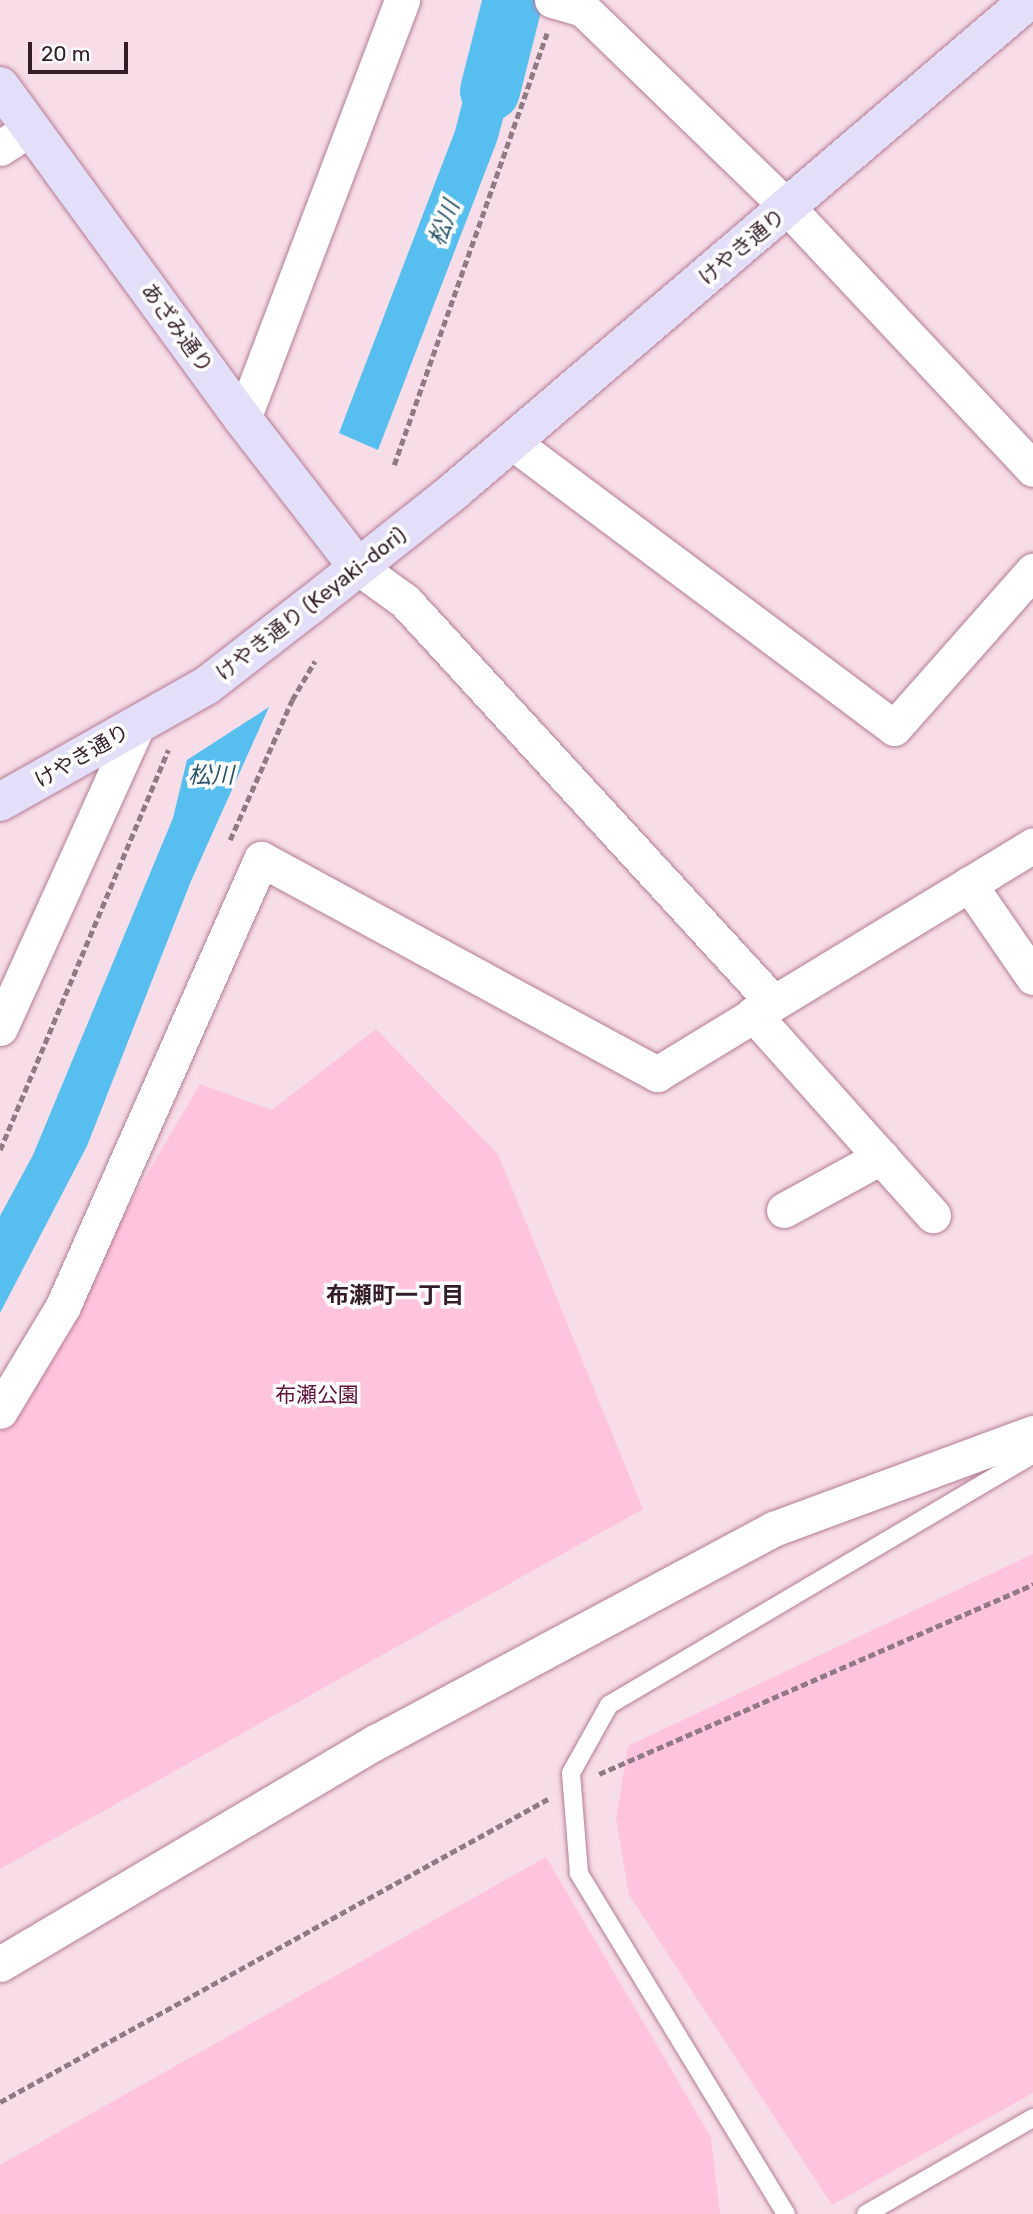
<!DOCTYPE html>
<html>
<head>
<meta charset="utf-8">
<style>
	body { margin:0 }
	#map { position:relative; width:1033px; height:2214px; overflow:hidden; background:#f7dde7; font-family:Rubik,"Noto Sans JP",sans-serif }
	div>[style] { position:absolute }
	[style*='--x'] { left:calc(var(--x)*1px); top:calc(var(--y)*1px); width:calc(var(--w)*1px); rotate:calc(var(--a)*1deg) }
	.green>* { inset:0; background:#ffc4dd }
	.water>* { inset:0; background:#56bff0 }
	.river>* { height:60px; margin:-30px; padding:0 30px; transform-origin:30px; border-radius:30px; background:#56bff0 }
	.path>* { height:4.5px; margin-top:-2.25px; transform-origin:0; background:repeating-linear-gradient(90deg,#927a84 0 7px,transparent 0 10.5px) }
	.roads { filter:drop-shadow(0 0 2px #b57b94) drop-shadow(0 0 2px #b57b94) }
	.lane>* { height:18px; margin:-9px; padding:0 9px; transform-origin:9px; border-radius:9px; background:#fff }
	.street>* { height:35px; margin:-17.5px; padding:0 17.5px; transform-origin:17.5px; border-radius:17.5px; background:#fff }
	.secondary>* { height:38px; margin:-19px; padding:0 19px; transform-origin:19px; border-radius:19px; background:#e4dff9 }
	span { translate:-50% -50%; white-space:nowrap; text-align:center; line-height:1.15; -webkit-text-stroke:7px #fff; paint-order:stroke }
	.street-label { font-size:21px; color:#341d28 }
	.park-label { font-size:21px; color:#60103d }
	.water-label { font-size:23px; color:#275368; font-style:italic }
	.neighbourhood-label { font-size:23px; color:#341d28; font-weight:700 }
	.scale { position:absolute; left:28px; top:42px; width:100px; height:32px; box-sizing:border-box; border:4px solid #341d28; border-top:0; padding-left:9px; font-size:21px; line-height:24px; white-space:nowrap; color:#341d28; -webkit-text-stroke:5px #fff; paint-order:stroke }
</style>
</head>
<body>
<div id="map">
	<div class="green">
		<i style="clip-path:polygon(376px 1029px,498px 1154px,643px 1509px,0 1869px,0 1425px,200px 1084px,272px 1110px)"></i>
		<i style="clip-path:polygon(1033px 1554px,1033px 2093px,832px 2205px,629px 1895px,616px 1818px,628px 1746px)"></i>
		<i style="clip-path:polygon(546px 1857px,711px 2137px,720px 2214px,0 2214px,0 2165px)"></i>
	</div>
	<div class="water">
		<i style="clip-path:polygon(487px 7px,532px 13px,497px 141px,378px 450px,339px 433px,455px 131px)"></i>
		<i style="clip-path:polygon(269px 707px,191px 881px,87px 1146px,0 1313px,0 1216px,33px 1155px,173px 818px,187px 760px)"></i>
	</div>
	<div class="river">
		<i style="--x:490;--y:91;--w:94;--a:-75.8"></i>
	</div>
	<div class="path">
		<i style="--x:394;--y:465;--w:458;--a:-70.5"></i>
		<i style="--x:230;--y:840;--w:153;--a:-66.1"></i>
		<i style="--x:292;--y:700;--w:45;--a:-59.5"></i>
		<i style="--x:0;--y:1150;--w:434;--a:-67.2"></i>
		<i style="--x:599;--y:1774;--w:474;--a:-23.6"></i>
		<i style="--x:0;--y:2102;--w:626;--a:-28.94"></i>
	</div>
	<div class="roads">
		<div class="lane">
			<i style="--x:786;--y:2214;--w:399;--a:-121.3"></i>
			<i style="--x:579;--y:1873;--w:100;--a:-94.6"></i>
			<i style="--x:571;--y:1773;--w:78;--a:-60.8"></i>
			<i style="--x:609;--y:1705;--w:493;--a:-30.6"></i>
			<i style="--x:866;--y:2214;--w:193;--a:-29.9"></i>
		</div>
		<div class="street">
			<i style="--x:552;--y:0;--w:32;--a:16"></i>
			<i style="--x:583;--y:9;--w:286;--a:44.1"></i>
			<i style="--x:788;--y:208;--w:358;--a:46.8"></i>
			<i style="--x:0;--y:148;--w:37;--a:-33"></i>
			<i style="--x:243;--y:419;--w:448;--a:-69.2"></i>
			<i style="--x:512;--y:442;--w:477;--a:36.8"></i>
			<i style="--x:894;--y:728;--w:210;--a:-48.5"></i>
			<i style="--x:358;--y:567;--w:58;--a:35.9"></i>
			<i style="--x:405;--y:601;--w:544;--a:47.46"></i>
			<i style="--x:969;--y:884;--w:113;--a:55.5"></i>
			<i style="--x:753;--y:1014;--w:270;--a:48.2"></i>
			<i style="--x:0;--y:1028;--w:334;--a:-65.6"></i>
			<i style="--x:784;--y:1210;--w:111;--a:-28.7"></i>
			<i style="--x:0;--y:1411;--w:122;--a:-59"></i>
			<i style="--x:63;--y:1306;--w:489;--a:-66.1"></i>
			<i style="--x:261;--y:859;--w:451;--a:28.5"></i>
			<i style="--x:657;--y:1074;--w:440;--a:-31.3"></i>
			<i style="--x:0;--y:1964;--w:437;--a:-30.6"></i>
			<i style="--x:376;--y:1742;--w:451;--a:-28.2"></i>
			<i style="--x:773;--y:1529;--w:277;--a:-20.3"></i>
		</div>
		<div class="secondary">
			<i style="--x:0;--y:86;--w:412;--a:53.9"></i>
			<i style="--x:243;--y:419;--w:187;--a:52.2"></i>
			<i style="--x:0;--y:802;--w:236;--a:-29.4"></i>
			<i style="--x:206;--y:686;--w:129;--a:-37.8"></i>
			<i style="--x:308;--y:607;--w:185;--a:-38.4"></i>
			<i style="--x:453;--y:492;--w:758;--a:-40.5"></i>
		</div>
	</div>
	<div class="street-label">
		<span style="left:742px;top:247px;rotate:-40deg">けやき通り</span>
		<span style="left:177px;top:328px;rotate:54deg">あざみ通り</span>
		<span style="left:311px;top:604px;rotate:-38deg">けやき通り (Keyaki-dori)</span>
		<span style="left:82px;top:756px;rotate:-30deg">けやき通り</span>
	</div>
	<div class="park-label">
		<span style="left:317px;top:1395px">布瀬公園</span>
	</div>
	<div class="water-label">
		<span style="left:444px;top:223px;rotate:-69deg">松川</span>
		<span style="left:211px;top:775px">松川</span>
	</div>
	<div class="neighbourhood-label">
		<span style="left:395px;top:1295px">布瀬町一丁目</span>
	</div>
	<div class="scale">20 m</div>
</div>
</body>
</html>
